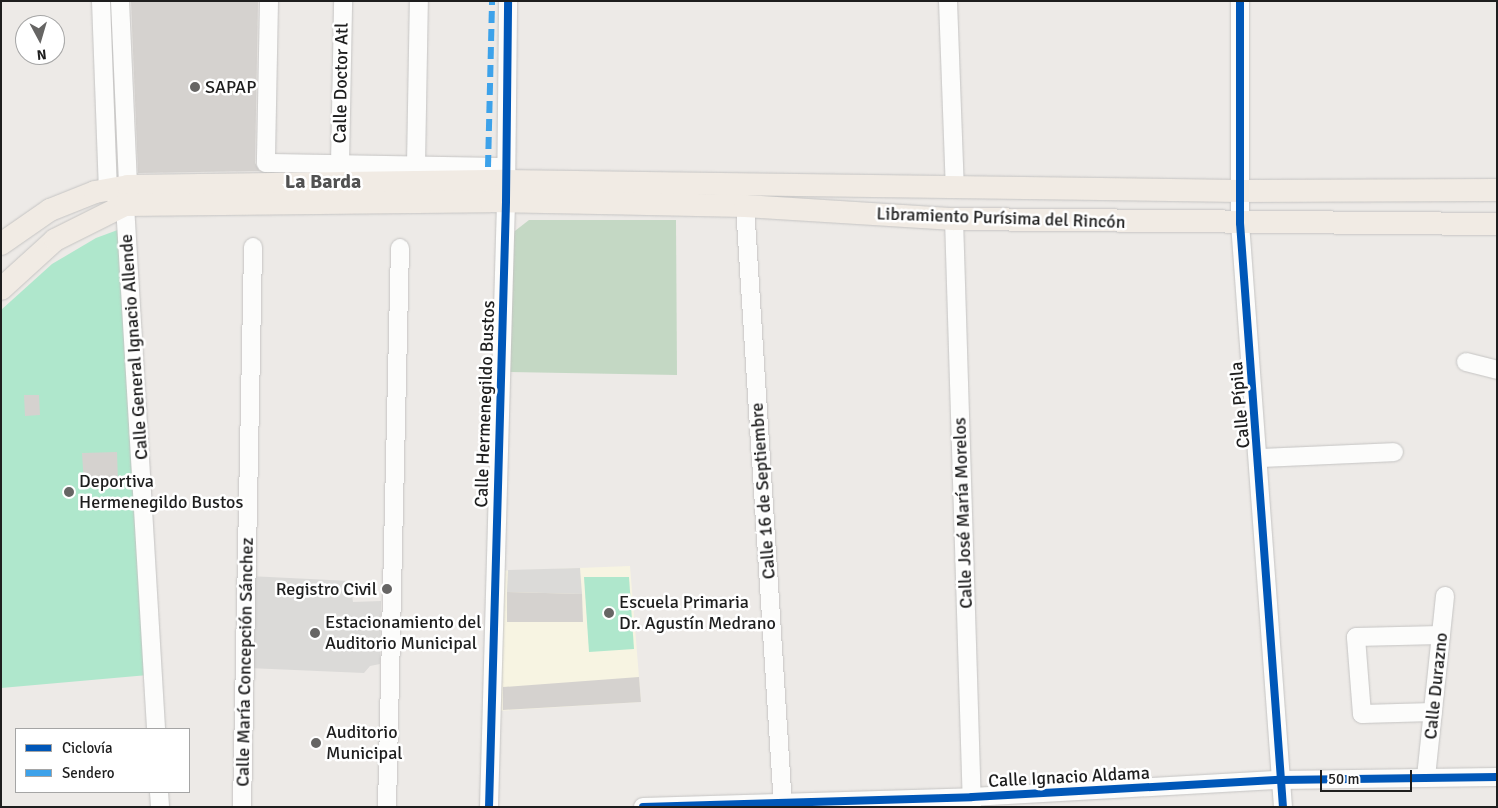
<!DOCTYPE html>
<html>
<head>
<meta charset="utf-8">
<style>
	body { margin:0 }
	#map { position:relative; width:1498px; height:808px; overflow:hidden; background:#edeae7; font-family:Signika,sans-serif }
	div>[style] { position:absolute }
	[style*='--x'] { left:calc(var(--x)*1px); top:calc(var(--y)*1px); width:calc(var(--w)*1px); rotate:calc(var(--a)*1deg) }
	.education>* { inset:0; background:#f7f4e2 }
	.religious>* { inset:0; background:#dbdad8 }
	.cemetery>* { inset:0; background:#c4d8c4 }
	.pitch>* { inset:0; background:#afe7cc }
	.building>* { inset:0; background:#d5d2cf }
	.roads { filter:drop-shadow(0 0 1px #c5c4c3) drop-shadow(0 0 1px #c5c4c3) }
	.minor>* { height:18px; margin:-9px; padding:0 9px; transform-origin:9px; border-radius:9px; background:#fcfcfb }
	.major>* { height:22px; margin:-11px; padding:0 11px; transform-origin:11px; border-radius:11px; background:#f1ebe4 }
	.quiet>* { height:6px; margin-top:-3px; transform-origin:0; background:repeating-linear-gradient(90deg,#3da2ea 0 12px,transparent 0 18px) }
	.cycleway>* { height:8px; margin:-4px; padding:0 4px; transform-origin:4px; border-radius:4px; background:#0057b8 }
	.dots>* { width:14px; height:14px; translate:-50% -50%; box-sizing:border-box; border:2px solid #fff; border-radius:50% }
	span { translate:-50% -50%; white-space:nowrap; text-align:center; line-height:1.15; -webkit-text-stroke:5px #fff; paint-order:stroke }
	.street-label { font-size:18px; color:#1e1e1e }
	.poi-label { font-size:18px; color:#1e1e1e }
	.left { translate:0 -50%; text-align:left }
	.right { translate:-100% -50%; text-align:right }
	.quarter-label { font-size:20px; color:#515151; font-weight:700 }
	.frame { position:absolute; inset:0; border:2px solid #1e1e1e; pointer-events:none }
	.legend { position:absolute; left:15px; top:728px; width:175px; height:65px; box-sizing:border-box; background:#fff; border:1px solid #a5a5a5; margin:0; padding:6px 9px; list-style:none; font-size:15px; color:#1e1e1e }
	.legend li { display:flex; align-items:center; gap:10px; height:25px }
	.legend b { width:25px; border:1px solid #a5a5a5 }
	.north { position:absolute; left:15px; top:15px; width:50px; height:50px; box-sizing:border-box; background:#fff; border:1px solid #a5a5a5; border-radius:50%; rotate:174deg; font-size:14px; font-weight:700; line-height:20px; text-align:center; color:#1e1e1e }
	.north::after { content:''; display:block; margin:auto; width:18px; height:22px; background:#666564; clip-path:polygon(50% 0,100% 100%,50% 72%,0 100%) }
	.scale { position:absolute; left:1320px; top:770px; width:92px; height:22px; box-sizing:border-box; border:2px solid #1e1e1e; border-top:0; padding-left:6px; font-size:15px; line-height:18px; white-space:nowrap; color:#1e1e1e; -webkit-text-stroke:4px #fff; paint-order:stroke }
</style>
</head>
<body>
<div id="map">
	<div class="education">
		<i style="clip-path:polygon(630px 566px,641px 702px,496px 711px,500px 571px)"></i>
	</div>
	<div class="religious">
		<i style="clip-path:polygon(580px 568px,582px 594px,507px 592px,508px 570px)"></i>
		<i style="clip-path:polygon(250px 576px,350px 581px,353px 602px,381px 601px,380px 664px,370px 666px,364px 673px,249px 668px)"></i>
	</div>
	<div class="cemetery">
		<i style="clip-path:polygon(529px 220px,676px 220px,677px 375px,510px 372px,511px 234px)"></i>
	</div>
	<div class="pitch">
		<i style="clip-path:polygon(123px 228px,148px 675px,1px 688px,1px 310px,52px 264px,96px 238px)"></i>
		<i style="clip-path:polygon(584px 577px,629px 577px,634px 649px,589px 652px)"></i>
	</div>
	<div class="building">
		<i style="clip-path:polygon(131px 1px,258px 1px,255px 163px,260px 171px,138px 173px)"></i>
		<i style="clip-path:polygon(24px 395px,39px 395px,40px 415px,25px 416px)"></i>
		<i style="clip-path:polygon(117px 452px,118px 482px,84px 484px,82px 453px)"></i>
		<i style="clip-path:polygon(507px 592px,582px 594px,583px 622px,507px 622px)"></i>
		<i style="clip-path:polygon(639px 677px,641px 702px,503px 710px,503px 687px)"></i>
	</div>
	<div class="roads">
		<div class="minor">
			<i style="--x:101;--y:1;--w:188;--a:87.9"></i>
			<i style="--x:108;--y:189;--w:13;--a:45"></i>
			<i style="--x:120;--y:1;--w:185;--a:87.5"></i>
			<i style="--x:128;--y:186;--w:19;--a:99"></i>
			<i style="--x:125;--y:205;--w:525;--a:86.61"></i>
			<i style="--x:269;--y:1;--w:162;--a:91.1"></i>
			<i style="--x:266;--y:163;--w:240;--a:1"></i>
			<i style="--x:948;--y:1;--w:187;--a:87.9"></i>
			<i style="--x:1240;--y:1;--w:222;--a:90"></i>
			<i style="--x:1240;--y:223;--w:586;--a:85.79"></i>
			<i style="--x:340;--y:164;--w:163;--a:-88.9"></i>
			<i style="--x:416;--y:165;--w:164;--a:-89"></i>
			<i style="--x:745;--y:206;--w:602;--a:86.38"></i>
			<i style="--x:954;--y:219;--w:588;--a:88.25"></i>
			<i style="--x:1466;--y:362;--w:32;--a:14"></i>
			<i style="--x:1259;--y:458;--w:135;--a:-2.5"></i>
			<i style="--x:1433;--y:712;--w:71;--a:178.4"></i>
			<i style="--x:1362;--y:714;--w:77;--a:-94.5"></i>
			<i style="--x:1356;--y:637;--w:85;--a:-1.3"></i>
			<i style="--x:1426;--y:777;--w:182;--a:-84"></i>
			<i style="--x:159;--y:792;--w:15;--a:86"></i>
			<i style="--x:242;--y:807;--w:560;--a:-88.87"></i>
			<i style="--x:387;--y:807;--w:559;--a:-88.67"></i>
			<i style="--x:489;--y:807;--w:606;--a:-88.39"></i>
			<i style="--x:506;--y:201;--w:200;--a:-89.4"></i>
			<i style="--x:643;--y:807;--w:329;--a:-1.7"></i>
			<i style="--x:972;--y:797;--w:308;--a:-3.2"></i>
			<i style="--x:1280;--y:780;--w:217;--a:-0.8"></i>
		</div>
		<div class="major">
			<i style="--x:1;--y:244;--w:60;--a:-34.8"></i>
			<i style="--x:50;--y:210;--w:48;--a:-21.8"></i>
			<i style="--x:95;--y:192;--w:34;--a:-10"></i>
			<i style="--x:128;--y:186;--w:378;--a:-0.8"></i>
			<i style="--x:506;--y:181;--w:734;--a:0.78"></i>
			<i style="--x:1240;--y:191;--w:257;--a:-0.2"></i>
			<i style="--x:1;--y:289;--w:73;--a:-42.2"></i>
			<i style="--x:55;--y:240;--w:78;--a:-26.6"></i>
			<i style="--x:125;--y:205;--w:365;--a:-0.6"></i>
			<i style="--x:490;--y:201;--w:255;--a:1.1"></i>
			<i style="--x:745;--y:206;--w:209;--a:3.6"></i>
			<i style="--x:954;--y:219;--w:543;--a:0.53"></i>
		</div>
	</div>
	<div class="quiet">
		<i style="--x:488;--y:167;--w:166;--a:-88.6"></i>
	</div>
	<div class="cycleway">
		<i style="--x:1240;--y:1;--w:222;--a:90"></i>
		<i style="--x:1240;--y:223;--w:586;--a:85.79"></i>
		<i style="--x:489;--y:807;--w:606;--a:-88.39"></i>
		<i style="--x:506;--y:201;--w:200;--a:-89.4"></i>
		<i style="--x:643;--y:807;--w:329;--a:-1.7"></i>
		<i style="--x:972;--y:797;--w:308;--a:-3.2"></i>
		<i style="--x:1280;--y:780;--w:217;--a:-0.8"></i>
	</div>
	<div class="dots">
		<i style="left:195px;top:87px;background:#666564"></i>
		<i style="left:69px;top:492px;background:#666564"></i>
		<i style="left:387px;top:589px;background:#666564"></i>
		<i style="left:609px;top:613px;background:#666564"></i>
		<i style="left:315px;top:633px;background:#666564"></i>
		<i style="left:316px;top:743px;background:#666564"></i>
	</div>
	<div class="street-label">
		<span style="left:341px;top:83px;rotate:-89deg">Calle Doctor Atl</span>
		<span style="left:1001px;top:218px;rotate:2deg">Libramiento Purísima del Rincón</span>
		<span style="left:134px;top:347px;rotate:-94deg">Calle General Ignacio Allende</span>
		<span style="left:485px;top:404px;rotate:-88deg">Calle Hermenegildo Bustos</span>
		<span style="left:1240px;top:405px;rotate:-95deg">Calle Pípila</span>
		<span style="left:763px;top:491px;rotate:-94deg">Calle 16 de Septiembre</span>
		<span style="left:963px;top:513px;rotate:-92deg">Calle José María Morelos</span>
		<span style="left:245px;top:662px;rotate:-89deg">Calle María Concepción Sánchez</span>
		<span style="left:1436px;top:686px;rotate:-84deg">Calle Durazno</span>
		<span style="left:1069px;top:777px;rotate:-3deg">Calle Ignacio Aldama</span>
	</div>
	<div class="poi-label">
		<span class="left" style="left:205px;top:87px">SAPAP</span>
		<span class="left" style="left:79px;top:492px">Deportiva<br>Hermenegildo Bustos</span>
		<span class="right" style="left:377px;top:589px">Registro Civil</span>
		<span class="left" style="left:619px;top:613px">Escuela Primaria<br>Dr. Agustín Medrano</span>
		<span class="left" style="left:325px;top:633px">Estacionamiento del<br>Auditorio Municipal</span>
		<span class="left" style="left:326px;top:743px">Auditorio<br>Municipal</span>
	</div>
	<div class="quarter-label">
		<span style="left:323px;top:181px">La Barda</span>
	</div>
	<div class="frame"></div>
	<ul class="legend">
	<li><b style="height:6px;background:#0057b8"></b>Ciclovía</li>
	<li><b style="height:6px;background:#3da2ea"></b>Sendero</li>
	</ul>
	<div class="north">N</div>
	<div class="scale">50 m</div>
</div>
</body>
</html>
